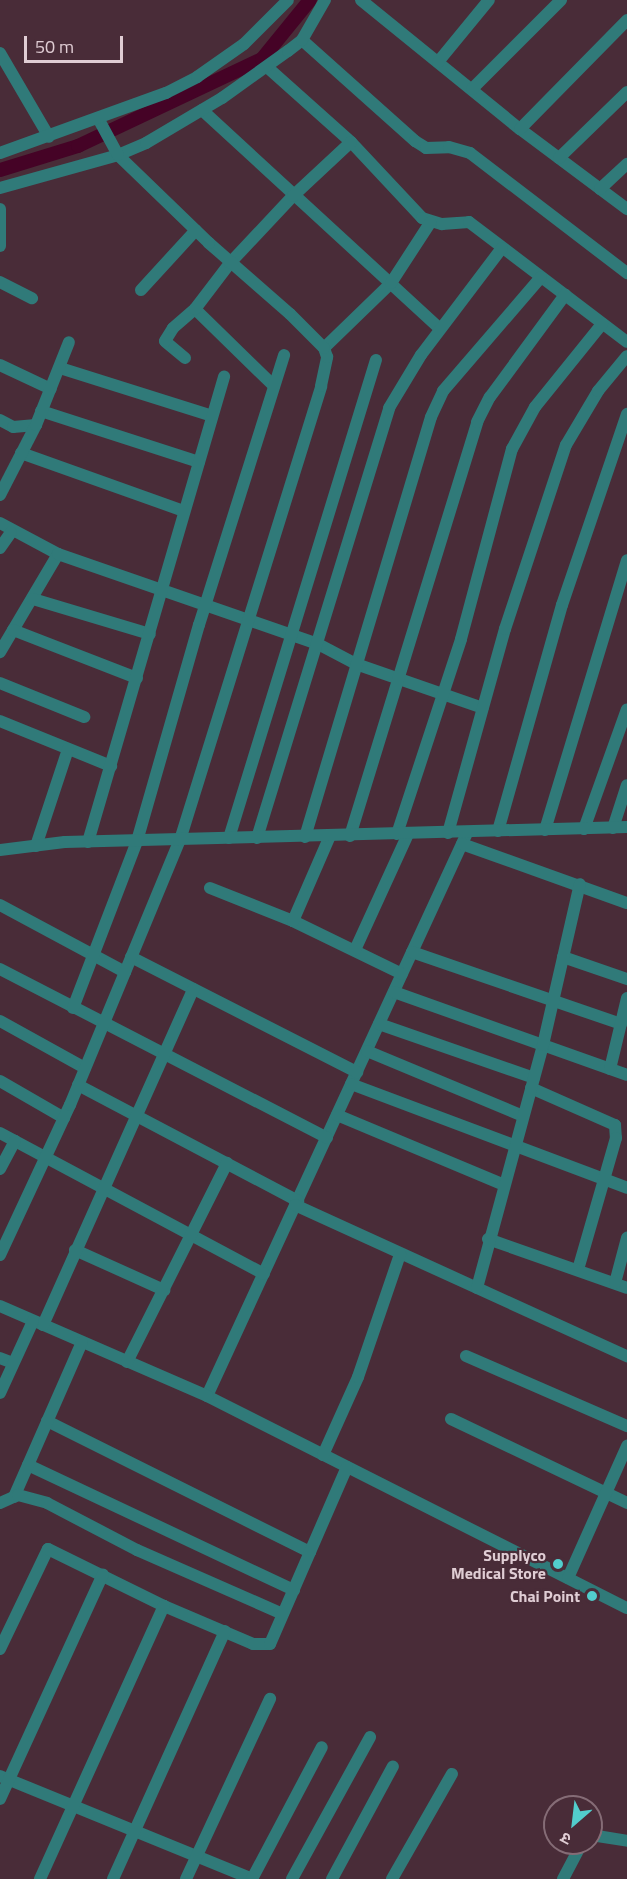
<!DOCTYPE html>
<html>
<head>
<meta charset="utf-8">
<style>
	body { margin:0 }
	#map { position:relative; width:627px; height:1879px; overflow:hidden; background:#492c38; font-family:"Titillium Web","Noto Sans Devanagari",sans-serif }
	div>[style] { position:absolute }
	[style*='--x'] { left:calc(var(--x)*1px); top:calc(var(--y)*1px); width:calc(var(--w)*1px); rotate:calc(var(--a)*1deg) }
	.canal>* { height:14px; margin:-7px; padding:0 7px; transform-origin:7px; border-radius:7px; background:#450326 }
	.minor>* { height:12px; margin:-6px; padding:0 6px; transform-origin:6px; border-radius:6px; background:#307a79 }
	.tertiary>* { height:12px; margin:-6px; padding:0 6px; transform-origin:6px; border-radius:6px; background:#307a79 }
	.dots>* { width:16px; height:16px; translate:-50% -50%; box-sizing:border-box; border:3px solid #492c38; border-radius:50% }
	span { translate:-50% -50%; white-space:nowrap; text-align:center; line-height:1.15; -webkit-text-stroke:4.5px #492c38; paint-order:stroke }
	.poi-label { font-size:16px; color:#e0cdd4; font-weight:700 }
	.right { translate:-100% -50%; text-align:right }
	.north { position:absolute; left:543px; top:1795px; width:60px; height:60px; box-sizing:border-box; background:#492c38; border:2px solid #856c76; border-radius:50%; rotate:208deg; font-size:16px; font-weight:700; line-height:24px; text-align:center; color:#e0cdd4 }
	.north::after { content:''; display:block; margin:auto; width:21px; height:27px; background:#52cdcc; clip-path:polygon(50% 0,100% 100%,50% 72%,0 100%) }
	.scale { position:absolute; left:24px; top:36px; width:99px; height:27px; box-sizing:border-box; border:3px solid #e0cdd4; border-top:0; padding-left:8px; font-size:18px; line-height:21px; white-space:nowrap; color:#e0cdd4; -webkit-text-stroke:4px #492c38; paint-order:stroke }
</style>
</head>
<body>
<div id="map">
	<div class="canal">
		<i style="--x:0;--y:170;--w:82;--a:-17.1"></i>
		<i style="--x:78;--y:146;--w:204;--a:-25.3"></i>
		<i style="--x:262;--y:59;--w:76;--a:-50.9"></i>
	</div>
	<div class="minor">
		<i style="--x:361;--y:0;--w:205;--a:39.1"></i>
		<i style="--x:520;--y:129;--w:134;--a:36.8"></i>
		<i style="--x:302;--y:40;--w:152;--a:41.8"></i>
		<i style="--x:415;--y:141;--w:13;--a:32"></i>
		<i style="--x:426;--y:148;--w:23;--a:-2"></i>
		<i style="--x:449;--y:147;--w:22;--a:16"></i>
		<i style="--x:470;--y:153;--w:198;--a:37.4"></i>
		<i style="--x:0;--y:53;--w:97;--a:59.7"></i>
		<i style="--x:438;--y:62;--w:80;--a:-50.6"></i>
		<i style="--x:267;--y:67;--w:113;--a:41.8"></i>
		<i style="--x:351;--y:142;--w:104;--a:46.9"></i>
		<i style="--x:422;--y:218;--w:21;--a:17"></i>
		<i style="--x:442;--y:224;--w:27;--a:-4"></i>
		<i style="--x:469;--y:222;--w:198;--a:37.2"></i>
		<i style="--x:472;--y:89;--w:126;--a:-45"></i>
		<i style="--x:202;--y:110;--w:323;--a:42.6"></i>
		<i style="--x:520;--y:129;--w:153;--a:-45.5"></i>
		<i style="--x:559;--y:158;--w:95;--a:-44.1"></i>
		<i style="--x:0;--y:188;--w:123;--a:-15.6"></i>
		<i style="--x:118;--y:155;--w:30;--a:-23"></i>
		<i style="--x:146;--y:143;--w:88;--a:-30.6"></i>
		<i style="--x:222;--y:98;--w:81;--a:-35.5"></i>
		<i style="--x:288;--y:51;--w:18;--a:-38"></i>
		<i style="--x:302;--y:40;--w:46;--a:-60.1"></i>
		<i style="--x:600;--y:189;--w:37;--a:-43"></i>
		<i style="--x:0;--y:209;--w:37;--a:90"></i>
		<i style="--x:0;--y:282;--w:36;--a:27"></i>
		<i style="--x:141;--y:290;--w:81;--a:-47.5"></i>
		<i style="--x:195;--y:309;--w:110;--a:44.3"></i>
		<i style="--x:324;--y:348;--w:93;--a:-44.1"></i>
		<i style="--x:391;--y:283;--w:72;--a:-57"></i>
		<i style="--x:185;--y:358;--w:26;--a:-140"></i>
		<i style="--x:165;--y:341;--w:15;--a:-58"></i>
		<i style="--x:173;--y:328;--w:29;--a:-41"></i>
		<i style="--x:195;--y:309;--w:58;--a:-52.7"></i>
		<i style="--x:230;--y:263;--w:92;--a:-46.8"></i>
		<i style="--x:293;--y:196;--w:79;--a:-43"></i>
		<i style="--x:0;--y:365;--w:56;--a:25.2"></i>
		<i style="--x:60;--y:368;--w:159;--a:17.5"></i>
		<i style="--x:41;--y:411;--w:166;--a:17.9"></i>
		<i style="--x:0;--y:420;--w:15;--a:28"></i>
		<i style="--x:13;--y:427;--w:23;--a:-5"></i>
		<i style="--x:21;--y:453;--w:173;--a:19.6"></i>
		<i style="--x:0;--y:495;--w:79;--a:-62.8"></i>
		<i style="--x:36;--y:425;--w:89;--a:-68.3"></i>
		<i style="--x:0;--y:523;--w:66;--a:28.1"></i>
		<i style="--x:58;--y:554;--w:114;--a:120.6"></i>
		<i style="--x:0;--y:548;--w:19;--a:-55"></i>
		<i style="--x:58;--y:554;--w:275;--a:19.1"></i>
		<i style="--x:318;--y:644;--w:43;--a:27.8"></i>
		<i style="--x:356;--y:664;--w:134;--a:19.1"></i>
		<i style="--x:33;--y:599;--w:122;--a:16.7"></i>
		<i style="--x:13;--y:630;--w:133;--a:21.2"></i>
		<i style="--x:0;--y:683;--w:91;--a:22"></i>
		<i style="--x:0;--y:721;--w:120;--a:22.1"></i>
		<i style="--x:613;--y:828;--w:45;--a:-72"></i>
		<i style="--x:584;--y:829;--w:127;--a:-70.3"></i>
		<i style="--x:545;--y:830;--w:282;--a:-73.1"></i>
		<i style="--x:498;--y:831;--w:235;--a:-74.2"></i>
		<i style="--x:562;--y:605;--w:202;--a:-71.2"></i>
		<i style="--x:448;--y:833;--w:212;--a:-74.4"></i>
		<i style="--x:505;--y:629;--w:194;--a:-71.7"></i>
		<i style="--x:566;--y:445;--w:63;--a:-59.3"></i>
		<i style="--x:598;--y:391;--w:45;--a:-50.4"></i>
		<i style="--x:467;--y:833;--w:620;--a:114.79"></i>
		<i style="--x:207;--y:1396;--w:470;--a:26.8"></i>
		<i style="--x:397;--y:834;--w:205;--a:-71.8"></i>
		<i style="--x:461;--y:639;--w:197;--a:-75"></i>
		<i style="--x:512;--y:449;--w:48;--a:-61.3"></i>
		<i style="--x:535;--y:407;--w:107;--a:-51.1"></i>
		<i style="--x:350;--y:836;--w:433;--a:-72.9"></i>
		<i style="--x:477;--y:422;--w:28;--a:-63"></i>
		<i style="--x:490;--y:397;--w:127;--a:-53.7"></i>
		<i style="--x:305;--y:837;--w:438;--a:-73.3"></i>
		<i style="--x:431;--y:417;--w:29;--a:-65"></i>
		<i style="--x:443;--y:391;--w:150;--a:-49.3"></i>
		<i style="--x:229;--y:838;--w:500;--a:-72.91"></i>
		<i style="--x:257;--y:838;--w:450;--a:-72.9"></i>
		<i style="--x:389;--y:408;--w:62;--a:-58.9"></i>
		<i style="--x:421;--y:355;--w:134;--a:-52.9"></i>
		<i style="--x:88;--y:842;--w:485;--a:-73.7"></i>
		<i style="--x:462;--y:844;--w:175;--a:19.7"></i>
		<i style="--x:36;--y:846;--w:102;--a:-71.7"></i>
		<i style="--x:210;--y:888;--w:89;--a:21.7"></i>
		<i style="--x:293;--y:921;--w:121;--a:25.9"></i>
		<i style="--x:0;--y:905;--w:142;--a:28.2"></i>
		<i style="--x:293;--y:921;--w:93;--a:-66.5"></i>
		<i style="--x:355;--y:950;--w:128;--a:-65.4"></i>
		<i style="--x:412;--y:952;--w:221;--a:19"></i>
		<i style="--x:131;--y:957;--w:254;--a:27"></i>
		<i style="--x:563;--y:957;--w:68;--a:19"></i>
		<i style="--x:0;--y:969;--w:368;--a:27.3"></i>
		<i style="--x:394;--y:992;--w:247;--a:19.6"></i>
		<i style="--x:73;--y:1008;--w:179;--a:-69"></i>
		<i style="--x:137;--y:841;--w:225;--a:-74"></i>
		<i style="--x:199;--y:625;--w:283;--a:-72.5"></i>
		<i style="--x:0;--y:1021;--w:97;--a:28.9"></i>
		<i style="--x:379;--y:1024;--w:164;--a:19.2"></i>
		<i style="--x:367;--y:1051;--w:169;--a:22.6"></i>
		<i style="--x:610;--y:1069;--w:73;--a:-76.5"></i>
		<i style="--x:0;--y:1081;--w:74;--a:30"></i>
		<i style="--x:351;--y:1084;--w:295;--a:20.6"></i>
		<i style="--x:78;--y:1085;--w:249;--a:27.8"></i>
		<i style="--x:531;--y:1088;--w:92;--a:23.8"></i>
		<i style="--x:615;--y:1125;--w:13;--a:86"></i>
		<i style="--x:616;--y:1138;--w:137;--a:106.1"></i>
		<i style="--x:337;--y:1115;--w:181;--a:22.7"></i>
		<i style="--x:0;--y:1133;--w:299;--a:28.1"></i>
		<i style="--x:0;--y:1169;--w:32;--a:-62"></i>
		<i style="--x:295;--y:1205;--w:365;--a:24.5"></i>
		<i style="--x:488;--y:1239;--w:147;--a:19.4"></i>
		<i style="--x:75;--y:1250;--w:98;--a:24.2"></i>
		<i style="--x:0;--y:1255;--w:166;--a:-65"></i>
		<i style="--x:70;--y:1105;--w:287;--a:-67.5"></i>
		<i style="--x:180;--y:840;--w:475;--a:-72.7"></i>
		<i style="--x:321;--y:386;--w:30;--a:-78"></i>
		<i style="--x:327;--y:357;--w:9;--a:-108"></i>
		<i style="--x:324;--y:348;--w:48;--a:-135"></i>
		<i style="--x:290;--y:314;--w:108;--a:-138.8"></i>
		<i style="--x:209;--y:243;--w:127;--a:-136"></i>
		<i style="--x:118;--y:155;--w:42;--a:-118.4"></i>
		<i style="--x:615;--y:1283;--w:47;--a:-75.1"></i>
		<i style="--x:477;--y:1288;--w:252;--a:-74.8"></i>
		<i style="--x:543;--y:1045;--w:165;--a:-77.1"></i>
		<i style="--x:0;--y:1306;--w:226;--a:23.5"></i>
		<i style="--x:43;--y:1325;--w:368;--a:-65.9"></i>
		<i style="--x:466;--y:1356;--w:176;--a:23.5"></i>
		<i style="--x:0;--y:1358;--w:14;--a:21"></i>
		<i style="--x:127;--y:1362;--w:223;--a:-63.3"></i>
		<i style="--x:0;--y:1393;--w:79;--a:-65.4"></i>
		<i style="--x:451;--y:1419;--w:195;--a:25.5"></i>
		<i style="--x:47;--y:1421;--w:294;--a:26.5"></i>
		<i style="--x:323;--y:1455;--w:85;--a:-65.8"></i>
		<i style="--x:358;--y:1377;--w:130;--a:-71.1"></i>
		<i style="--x:28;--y:1465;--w:294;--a:25.2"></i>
		<i style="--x:14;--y:1497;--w:169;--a:-66.3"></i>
		<i style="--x:0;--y:1503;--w:20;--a:-24"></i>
		<i style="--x:18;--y:1495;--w:30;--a:15"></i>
		<i style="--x:47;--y:1503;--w:102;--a:27.6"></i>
		<i style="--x:137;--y:1550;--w:159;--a:23.7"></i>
		<i style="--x:568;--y:1578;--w:145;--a:-65.9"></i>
		<i style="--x:0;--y:1649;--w:111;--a:-64.4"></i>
		<i style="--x:48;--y:1549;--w:129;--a:26.2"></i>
		<i style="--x:164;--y:1606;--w:97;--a:23.1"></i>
		<i style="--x:253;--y:1644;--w:17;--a:0"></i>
		<i style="--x:270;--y:1644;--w:193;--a:-66.5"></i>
		<i style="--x:0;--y:1776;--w:273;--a:22.2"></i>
		<i style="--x:0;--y:1799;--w:247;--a:-65.4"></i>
		<i style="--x:591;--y:1835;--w:36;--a:9"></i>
		<i style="--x:40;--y:1879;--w:300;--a:-65.6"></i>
		<i style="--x:113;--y:1879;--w:272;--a:-65.7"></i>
		<i style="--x:186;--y:1879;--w:199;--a:-65"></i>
		<i style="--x:252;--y:1879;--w:149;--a:-62.1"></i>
		<i style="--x:292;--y:1879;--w:162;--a:-61.2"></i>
		<i style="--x:332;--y:1879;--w:128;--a:-61.6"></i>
		<i style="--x:392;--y:1879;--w:121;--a:-60.3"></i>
		<i style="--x:563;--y:1879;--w:41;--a:-62.2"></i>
	</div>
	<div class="tertiary">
		<i style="--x:0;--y:153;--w:177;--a:-19.9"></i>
		<i style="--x:166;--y:93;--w:35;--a:-27"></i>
		<i style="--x:197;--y:77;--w:57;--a:-35.1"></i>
		<i style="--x:244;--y:44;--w:62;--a:-45"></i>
		<i style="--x:0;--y:850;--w:65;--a:-7"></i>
		<i style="--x:65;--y:842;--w:562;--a:-1.53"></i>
	</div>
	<div class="dots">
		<i style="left:558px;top:1564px;background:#52cdcc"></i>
		<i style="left:592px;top:1596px;background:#52cdcc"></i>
	</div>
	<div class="poi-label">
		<span class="right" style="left:546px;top:1564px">Supplyco<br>Medical Store</span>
		<span class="right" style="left:580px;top:1596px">Chai Point</span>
	</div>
	<div class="north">उ</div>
	<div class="scale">50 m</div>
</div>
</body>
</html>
